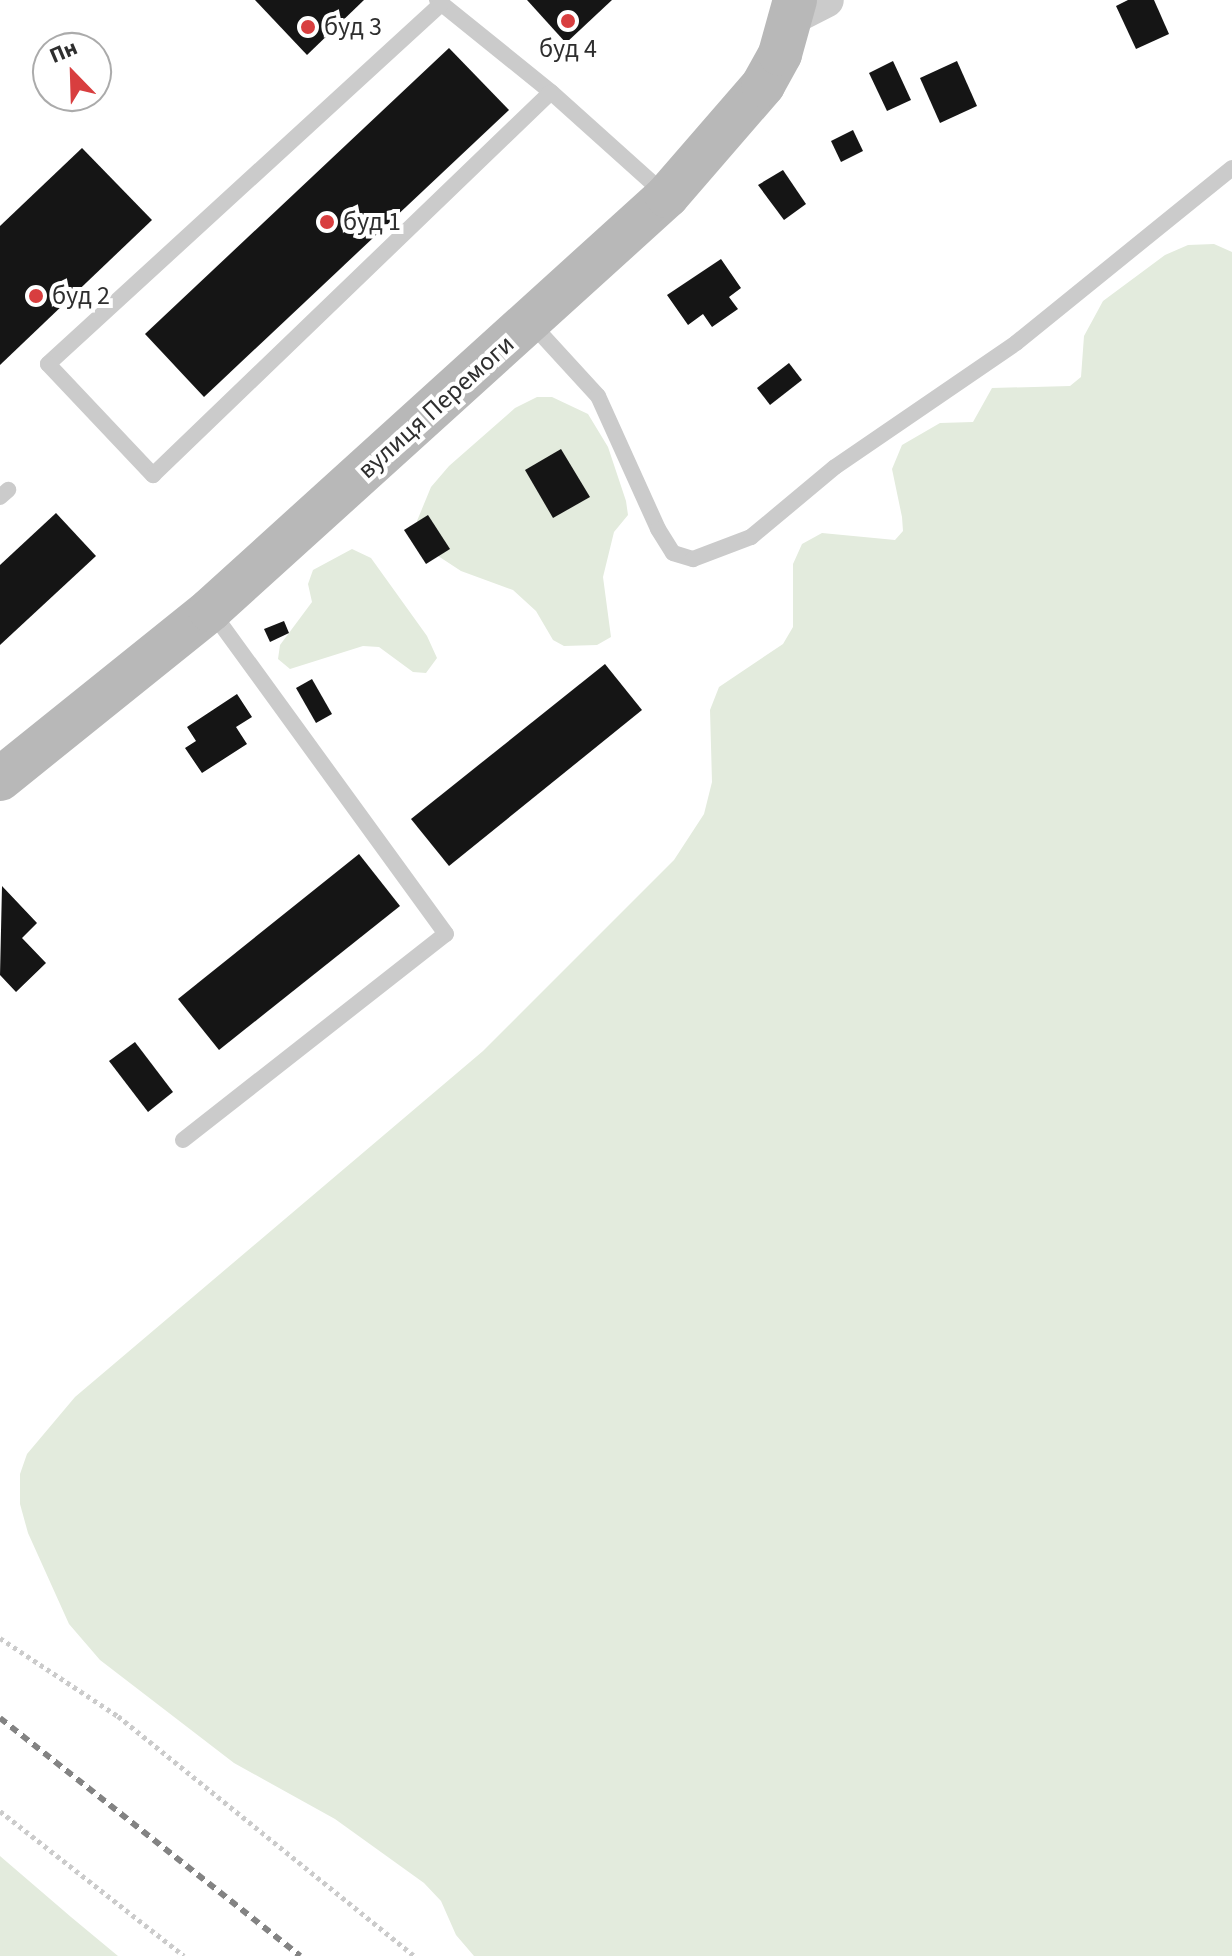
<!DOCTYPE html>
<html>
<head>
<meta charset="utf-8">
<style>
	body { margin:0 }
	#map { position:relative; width:1232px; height:1956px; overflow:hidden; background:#fff; font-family:"Source Sans 3",sans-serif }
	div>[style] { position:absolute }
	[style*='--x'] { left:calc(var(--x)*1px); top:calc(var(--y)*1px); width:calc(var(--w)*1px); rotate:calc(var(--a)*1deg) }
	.green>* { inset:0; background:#e3ebdd }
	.building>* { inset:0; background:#151515 }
	.path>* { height:5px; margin-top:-2.5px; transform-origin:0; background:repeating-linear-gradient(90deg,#cbcbcb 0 4px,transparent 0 8px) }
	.lane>* { height:16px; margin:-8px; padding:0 8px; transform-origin:8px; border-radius:8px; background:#cbcbcb }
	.street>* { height:34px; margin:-17px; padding:0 17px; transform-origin:17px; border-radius:17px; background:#cbcbcb }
	.secondary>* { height:44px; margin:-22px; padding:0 22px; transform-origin:22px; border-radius:22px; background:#b8b8b8 }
	.rail>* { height:6px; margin-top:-3px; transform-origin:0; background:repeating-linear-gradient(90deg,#838383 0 8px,transparent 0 14px) }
	.dots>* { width:22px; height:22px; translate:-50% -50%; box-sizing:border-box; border:4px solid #fff; border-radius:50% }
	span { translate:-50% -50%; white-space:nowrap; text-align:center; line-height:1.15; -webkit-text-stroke:8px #fff; paint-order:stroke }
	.poi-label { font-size:26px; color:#2e2e2e }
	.left { translate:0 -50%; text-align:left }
	.street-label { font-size:26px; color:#2e2e2e }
	.north { position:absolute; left:32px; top:32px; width:80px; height:80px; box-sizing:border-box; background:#fff; border:2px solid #ababab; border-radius:50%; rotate:337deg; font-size:22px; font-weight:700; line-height:32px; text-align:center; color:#2e2e2e }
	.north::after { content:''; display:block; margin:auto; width:28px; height:36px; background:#d83e3f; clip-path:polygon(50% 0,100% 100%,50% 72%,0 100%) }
</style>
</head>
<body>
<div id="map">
	<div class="green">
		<i style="clip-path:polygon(1214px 244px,1232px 252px,1232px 1956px,474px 1956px,456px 1935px,441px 1901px,424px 1883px,335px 1819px,234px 1763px,100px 1660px,69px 1624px,28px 1533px,20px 1504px,20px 1474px,27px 1454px,75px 1397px,483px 1051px,674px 860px,704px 814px,712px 782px,710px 710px,719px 687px,783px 644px,793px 627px,793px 564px,802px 544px,822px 533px,895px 540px,903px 531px,902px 517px,892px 469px,902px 445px,940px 423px,973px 422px,992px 388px,1070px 386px,1081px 377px,1084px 336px,1103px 301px,1165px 255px,1188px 245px)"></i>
		<i style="clip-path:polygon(537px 397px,552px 397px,588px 414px,608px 447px,626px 501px,628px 515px,614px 532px,603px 577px,611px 637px,597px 645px,564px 646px,553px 640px,536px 611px,513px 590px,461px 571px,432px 552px,417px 521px,431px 487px,449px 466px,515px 408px)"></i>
		<i style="clip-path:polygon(352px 549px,371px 558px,427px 636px,437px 658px,426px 673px,413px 672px,379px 647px,363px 646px,290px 669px,278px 659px,280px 645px,312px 602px,308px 584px,313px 570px)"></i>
		<i style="clip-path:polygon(0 1856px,71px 1917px,118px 1956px,0 1956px)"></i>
	</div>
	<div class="building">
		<i style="clip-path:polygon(255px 0,364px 0,307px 55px)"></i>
		<i style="clip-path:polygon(527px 0,612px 0,566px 43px)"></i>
		<i style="clip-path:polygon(1128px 0,1154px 0,1169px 34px,1136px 49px,1116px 6px)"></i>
		<i style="clip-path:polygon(449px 48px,509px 110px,204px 397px,145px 334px)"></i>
		<i style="clip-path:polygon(893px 61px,911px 100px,887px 111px,869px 73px)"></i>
		<i style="clip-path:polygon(957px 61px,977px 106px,940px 123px,920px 78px)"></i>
		<i style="clip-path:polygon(853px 130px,863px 151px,841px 162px,831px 141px)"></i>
		<i style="clip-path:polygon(82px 148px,152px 220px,0 365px,0 226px)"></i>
		<i style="clip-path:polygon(783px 170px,806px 204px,784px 220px,758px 185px)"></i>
		<i style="clip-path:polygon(721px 259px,741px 288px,729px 297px,738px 309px,712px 327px,703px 314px,688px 325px,667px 295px)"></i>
		<i style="clip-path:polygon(789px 363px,802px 380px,770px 405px,757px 388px)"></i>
		<i style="clip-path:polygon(561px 449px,590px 497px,553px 518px,525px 470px)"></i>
		<i style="clip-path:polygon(56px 513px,96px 556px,0 645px,0 565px)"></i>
		<i style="clip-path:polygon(428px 515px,450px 549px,426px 564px,404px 530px)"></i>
		<i style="clip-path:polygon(284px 621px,289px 633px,270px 642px,264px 629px)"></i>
		<i style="clip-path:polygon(605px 664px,642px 710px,449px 866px,411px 819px)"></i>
		<i style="clip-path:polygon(312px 679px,332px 714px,316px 723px,296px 688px)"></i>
		<i style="clip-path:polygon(237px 694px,252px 717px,236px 727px,247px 744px,202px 773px,185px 748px,196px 741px,187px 727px)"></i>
		<i style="clip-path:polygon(359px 854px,400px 906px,219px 1050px,178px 999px)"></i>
		<i style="clip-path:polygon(2px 886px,37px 923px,22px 938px,46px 963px,16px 992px,0 975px)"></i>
		<i style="clip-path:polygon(135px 1042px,173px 1092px,148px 1112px,109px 1061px)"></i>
	</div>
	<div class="path">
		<i style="--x:0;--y:1638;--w:141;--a:33.5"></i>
		<i style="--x:118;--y:1716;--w:381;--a:39"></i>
		<i style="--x:0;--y:1811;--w:234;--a:38.2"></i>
	</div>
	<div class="lane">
		<i style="--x:437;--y:0;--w:146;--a:38.9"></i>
		<i style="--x:441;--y:4;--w:533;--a:137.51"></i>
		<i style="--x:48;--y:364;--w:153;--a:46.6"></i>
		<i style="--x:153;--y:475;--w:552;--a:-43.9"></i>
		<i style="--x:551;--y:92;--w:156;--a:41.9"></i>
		<i style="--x:531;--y:323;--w:99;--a:47.5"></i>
		<i style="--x:598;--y:396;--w:146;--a:65.7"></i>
		<i style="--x:658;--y:529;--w:28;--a:58"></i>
		<i style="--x:673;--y:553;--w:21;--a:17"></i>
		<i style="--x:693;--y:559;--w:62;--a:-20.8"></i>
		<i style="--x:751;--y:537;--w:109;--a:-39.8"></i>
		<i style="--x:835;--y:467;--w:219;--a:-34.4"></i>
		<i style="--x:1016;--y:343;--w:278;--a:-39"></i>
		<i style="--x:0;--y:497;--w:11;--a:-41"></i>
		<i style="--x:183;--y:1140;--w:334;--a:-38.1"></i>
		<i style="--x:446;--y:934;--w:399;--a:-126"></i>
	</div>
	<div class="street">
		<i style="--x:792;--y:18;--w:39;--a:-27"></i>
	</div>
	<div class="secondary">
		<i style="--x:0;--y:779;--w:270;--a:-38.8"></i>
		<i style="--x:210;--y:610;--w:617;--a:-42.17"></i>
		<i style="--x:667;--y:196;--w:147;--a:-49.1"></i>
		<i style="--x:763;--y:85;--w:35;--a:-61"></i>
		<i style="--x:780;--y:54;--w:56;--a:-74.5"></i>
	</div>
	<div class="rail">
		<i style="--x:0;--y:1718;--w:383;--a:38.4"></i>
	</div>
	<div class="dots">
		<i style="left:568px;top:21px;background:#d83e3f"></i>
		<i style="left:308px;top:27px;background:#d83e3f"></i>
		<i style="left:327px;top:222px;background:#d83e3f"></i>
		<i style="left:36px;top:296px;background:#d83e3f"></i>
	</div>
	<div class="poi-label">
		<span class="left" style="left:324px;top:27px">буд 3</span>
		<span style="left:568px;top:49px">буд 4</span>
		<span class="left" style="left:343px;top:222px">буд 1</span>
		<span class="left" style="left:52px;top:296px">буд 2</span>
	</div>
	<div class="street-label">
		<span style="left:436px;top:407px;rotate:-42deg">вулиця Перемоги</span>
	</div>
	<div class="north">Пн</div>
</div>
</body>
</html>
